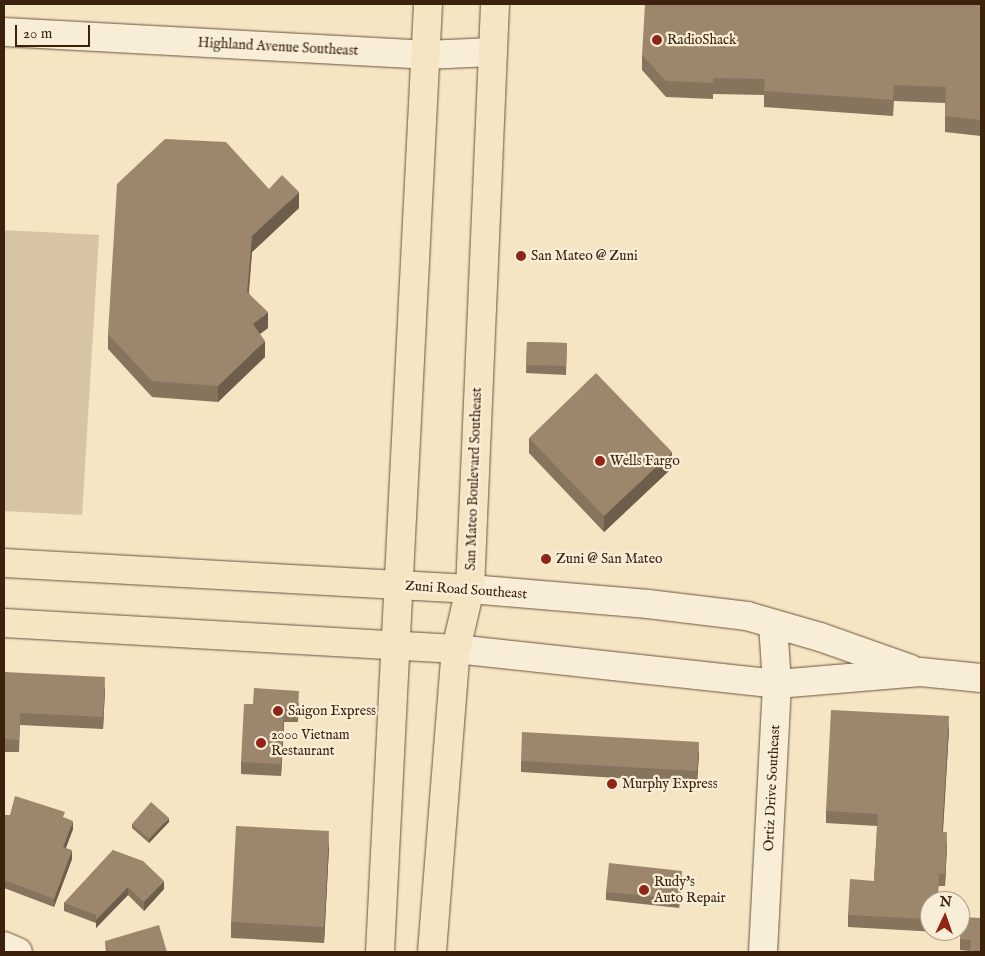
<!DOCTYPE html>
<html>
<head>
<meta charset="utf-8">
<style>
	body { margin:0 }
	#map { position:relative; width:985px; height:956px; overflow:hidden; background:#f5e5c3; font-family:"IM FELL English",serif }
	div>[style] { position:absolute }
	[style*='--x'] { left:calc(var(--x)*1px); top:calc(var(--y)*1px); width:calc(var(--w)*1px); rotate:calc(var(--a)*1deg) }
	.green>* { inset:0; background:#d6c4a4 }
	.roads { filter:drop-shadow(0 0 1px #6a533a) drop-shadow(0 0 1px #6a533a) }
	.minor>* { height:28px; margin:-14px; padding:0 14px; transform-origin:14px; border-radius:14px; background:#f8eed8 }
	.major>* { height:28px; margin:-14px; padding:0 14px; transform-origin:14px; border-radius:14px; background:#f5e5c3 }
	.wall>* { inset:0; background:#86745d }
	.shaded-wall>* { inset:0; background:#6d5e4c }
	.building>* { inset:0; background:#9c876c }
	.dots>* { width:14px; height:14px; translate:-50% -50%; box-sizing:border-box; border:2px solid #f8eed8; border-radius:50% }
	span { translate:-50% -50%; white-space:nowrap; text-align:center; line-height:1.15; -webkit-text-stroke:4.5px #f8eed8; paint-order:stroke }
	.poi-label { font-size:14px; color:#3c220d }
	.left { translate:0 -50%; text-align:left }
	.street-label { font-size:14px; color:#3c220d }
	.frame { position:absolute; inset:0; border:5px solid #3c220d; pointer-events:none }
	.north { position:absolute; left:920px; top:891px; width:50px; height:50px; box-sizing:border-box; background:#f8eed8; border:1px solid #ad9c87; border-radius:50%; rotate:3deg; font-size:14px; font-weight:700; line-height:20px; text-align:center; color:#3c220d }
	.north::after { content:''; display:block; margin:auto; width:18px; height:22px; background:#8f2418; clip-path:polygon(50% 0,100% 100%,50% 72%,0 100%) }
	.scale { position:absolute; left:15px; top:25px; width:75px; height:22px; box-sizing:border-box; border:2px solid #3c220d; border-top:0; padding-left:6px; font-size:15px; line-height:18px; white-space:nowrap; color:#3c220d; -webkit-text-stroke:4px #f8eed8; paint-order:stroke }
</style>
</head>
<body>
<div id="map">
	<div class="green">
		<i style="clip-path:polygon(4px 230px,99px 235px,82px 515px,4px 511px)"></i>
	</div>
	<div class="roads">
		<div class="minor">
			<i style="--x:4;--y:32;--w:422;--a:3.1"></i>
			<i style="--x:425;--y:55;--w:68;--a:-2.5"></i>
			<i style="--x:470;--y:589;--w:179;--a:4.8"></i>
			<i style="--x:648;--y:604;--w:100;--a:6.9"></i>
			<i style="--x:747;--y:616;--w:76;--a:16"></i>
			<i style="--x:820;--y:637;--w:96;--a:19.4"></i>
			<i style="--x:456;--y:649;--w:323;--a:6.2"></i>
			<i style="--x:777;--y:684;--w:144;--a:-4.8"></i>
			<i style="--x:920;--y:672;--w:61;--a:5.6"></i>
			<i style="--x:4;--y:946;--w:15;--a:23"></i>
			<i style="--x:763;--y:952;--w:268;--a:-87"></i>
			<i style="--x:777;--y:684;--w:60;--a:-93.8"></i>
		</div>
		<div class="major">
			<i style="--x:4;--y:563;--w:467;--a:3.2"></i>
			<i style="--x:4;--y:623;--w:453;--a:3.3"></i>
			<i style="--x:380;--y:952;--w:949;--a:-87.1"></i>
			<i style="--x:432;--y:952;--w:304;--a:-85.5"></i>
			<i style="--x:456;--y:649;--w:62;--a:-76.9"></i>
			<i style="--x:470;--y:589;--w:586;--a:-87.55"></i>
		</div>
	</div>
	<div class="wall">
		<i style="clip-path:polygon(981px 4px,981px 136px,945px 132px,945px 103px,894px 101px,893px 116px,764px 107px,764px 95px,713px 94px,713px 99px,666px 97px,642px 70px,642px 55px)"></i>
		<i style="clip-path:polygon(269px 189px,299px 208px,252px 252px,249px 293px,268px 328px,260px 334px,265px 357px,218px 402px,152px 397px,108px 349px,108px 334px)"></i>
		<i style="clip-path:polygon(527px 342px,567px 343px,566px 375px,526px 373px)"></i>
		<i style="clip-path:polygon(529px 438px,672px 468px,604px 532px,529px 453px)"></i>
		<i style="clip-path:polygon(4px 672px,105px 689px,103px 729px,20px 725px,19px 752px,4px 752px)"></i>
		<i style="clip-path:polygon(299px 703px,298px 722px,284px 722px,281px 776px,241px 774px,241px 762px,253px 704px)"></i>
		<i style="clip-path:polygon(949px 729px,943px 832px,947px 844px,945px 886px,939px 886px,930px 901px,930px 931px,937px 931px,937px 932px,848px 927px,848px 915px,874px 881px,877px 826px,826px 823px,826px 811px)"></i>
		<i style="clip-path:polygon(699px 753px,697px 783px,521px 772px,521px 761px)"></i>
		<i style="clip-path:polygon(4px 815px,65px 818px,73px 829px,66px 848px,72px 859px,54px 907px,4px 888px)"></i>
		<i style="clip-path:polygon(169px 822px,149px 843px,132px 828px,132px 824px)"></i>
		<i style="clip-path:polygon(329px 847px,324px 943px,231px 938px,231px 922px)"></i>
		<i style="clip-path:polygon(113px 850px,164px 889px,144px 911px,128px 895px,96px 928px,96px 923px,64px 911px,64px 903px)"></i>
		<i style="clip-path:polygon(682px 879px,679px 908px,606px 900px,606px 892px)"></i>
		<i style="clip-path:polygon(981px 918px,970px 951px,960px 950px,960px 939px)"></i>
		<i style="clip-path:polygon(105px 941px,167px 952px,106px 952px)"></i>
	</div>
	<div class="shaded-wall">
		<i style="clip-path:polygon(299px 192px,299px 208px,252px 252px,247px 308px,247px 292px,252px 236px)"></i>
		<i style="clip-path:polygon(268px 312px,268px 328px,253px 339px,253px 324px)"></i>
		<i style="clip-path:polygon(265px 341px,265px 357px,218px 402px,218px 386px)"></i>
		<i style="clip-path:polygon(672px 452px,672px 468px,604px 532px,604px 516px)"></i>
		<i style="clip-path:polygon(105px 677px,105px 689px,103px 729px,103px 717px)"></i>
		<i style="clip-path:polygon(284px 709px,284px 722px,281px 776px,281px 764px)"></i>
		<i style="clip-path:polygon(949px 716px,949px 729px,942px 844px,942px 832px)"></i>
		<i style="clip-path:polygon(699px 742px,699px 753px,697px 783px,697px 771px)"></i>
		<i style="clip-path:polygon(169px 818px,169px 822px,149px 843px,149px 839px)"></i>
		<i style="clip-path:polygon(73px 821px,73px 829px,63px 855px,63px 847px)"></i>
		<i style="clip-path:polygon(329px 831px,329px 847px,324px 943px,324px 927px)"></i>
		<i style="clip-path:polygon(947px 832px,947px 844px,945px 886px,945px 874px)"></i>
		<i style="clip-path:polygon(72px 850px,72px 859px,54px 907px,54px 899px)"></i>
		<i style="clip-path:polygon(682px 871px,682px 879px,679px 908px,679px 899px)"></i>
		<i style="clip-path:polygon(164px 881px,164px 889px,144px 911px,144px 902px)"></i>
		<i style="clip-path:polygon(128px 887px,128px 895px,96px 928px,96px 920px)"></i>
	</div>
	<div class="building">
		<i style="clip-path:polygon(645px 4px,981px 4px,981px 120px,945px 116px,946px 87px,894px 85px,893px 100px,764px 91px,765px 79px,713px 78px,713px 83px,666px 81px,642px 55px)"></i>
		<i style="clip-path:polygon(165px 139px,226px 142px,269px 189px,282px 175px,299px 192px,252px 236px,247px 292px,268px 312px,253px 324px,265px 341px,218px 386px,152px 381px,108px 334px,117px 184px)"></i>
		<i style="clip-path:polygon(527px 342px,567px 343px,566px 366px,526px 365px)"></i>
		<i style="clip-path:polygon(596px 373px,672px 452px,604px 516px,529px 438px)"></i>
		<i style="clip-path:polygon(4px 672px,105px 677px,103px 717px,20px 713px,19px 740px,4px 739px)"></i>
		<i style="clip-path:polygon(254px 688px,299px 691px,298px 710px,284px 709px,281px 764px,241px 762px,244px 704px,253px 704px)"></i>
		<i style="clip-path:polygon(831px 710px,949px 716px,942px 832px,947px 832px,945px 874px,939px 874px,938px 901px,930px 901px,930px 919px,848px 915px,850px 879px,874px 881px,878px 814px,826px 811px)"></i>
		<i style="clip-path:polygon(522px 732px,699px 742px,697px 771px,521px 761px)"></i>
		<i style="clip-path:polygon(15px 796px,65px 812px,63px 817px,73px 821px,63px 847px,72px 850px,54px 899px,4px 880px,4px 815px,10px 815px)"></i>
		<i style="clip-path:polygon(151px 802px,169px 818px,149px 839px,132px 824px)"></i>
		<i style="clip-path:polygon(236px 826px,329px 831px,324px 927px,231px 922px)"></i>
		<i style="clip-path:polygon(113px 850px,143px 861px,164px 881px,144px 902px,128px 887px,96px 920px,96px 915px,64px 903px)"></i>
		<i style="clip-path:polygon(609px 863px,682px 871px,679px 899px,606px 892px)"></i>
		<i style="clip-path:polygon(961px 917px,981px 918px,981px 952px,970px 952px,971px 940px,960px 939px)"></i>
		<i style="clip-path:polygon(159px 925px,167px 952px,108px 952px,105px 941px)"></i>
	</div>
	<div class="dots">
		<i style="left:657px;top:40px;background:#8f2418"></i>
		<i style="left:521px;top:256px;background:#8f2418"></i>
		<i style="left:600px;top:461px;background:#8f2418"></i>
		<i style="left:546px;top:559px;background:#8f2418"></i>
		<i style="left:278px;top:711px;background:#8f2418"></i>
		<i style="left:261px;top:743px;background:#8f2418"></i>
		<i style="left:612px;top:784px;background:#8f2418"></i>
		<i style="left:644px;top:890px;background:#8f2418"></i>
	</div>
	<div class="poi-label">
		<span class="left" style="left:667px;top:40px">RadioShack</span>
		<span class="left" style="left:531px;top:256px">San Mateo @ Zuni</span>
		<span class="left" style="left:610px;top:461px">Wells Fargo</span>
		<span class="left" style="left:556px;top:559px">Zuni @ San Mateo</span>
		<span class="left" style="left:288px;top:711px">Saigon Express</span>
		<span class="left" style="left:271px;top:743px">2000 Vietnam<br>Restaurant</span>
		<span class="left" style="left:622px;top:784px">Murphy Express</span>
		<span class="left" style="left:654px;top:890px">Rudy's<br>Auto Repair</span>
	</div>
	<div class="street-label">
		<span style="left:278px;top:47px;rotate:3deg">Highland Avenue Southeast</span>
		<span style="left:474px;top:479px;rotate:-88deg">San Mateo Boulevard Southeast</span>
		<span style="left:466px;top:590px;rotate:4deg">Zuni Road Southeast</span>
		<span style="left:772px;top:788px;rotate:-87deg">Ortiz Drive Southeast</span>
	</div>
	<div class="frame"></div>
	<div class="north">N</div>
	<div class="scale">20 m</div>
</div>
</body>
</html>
